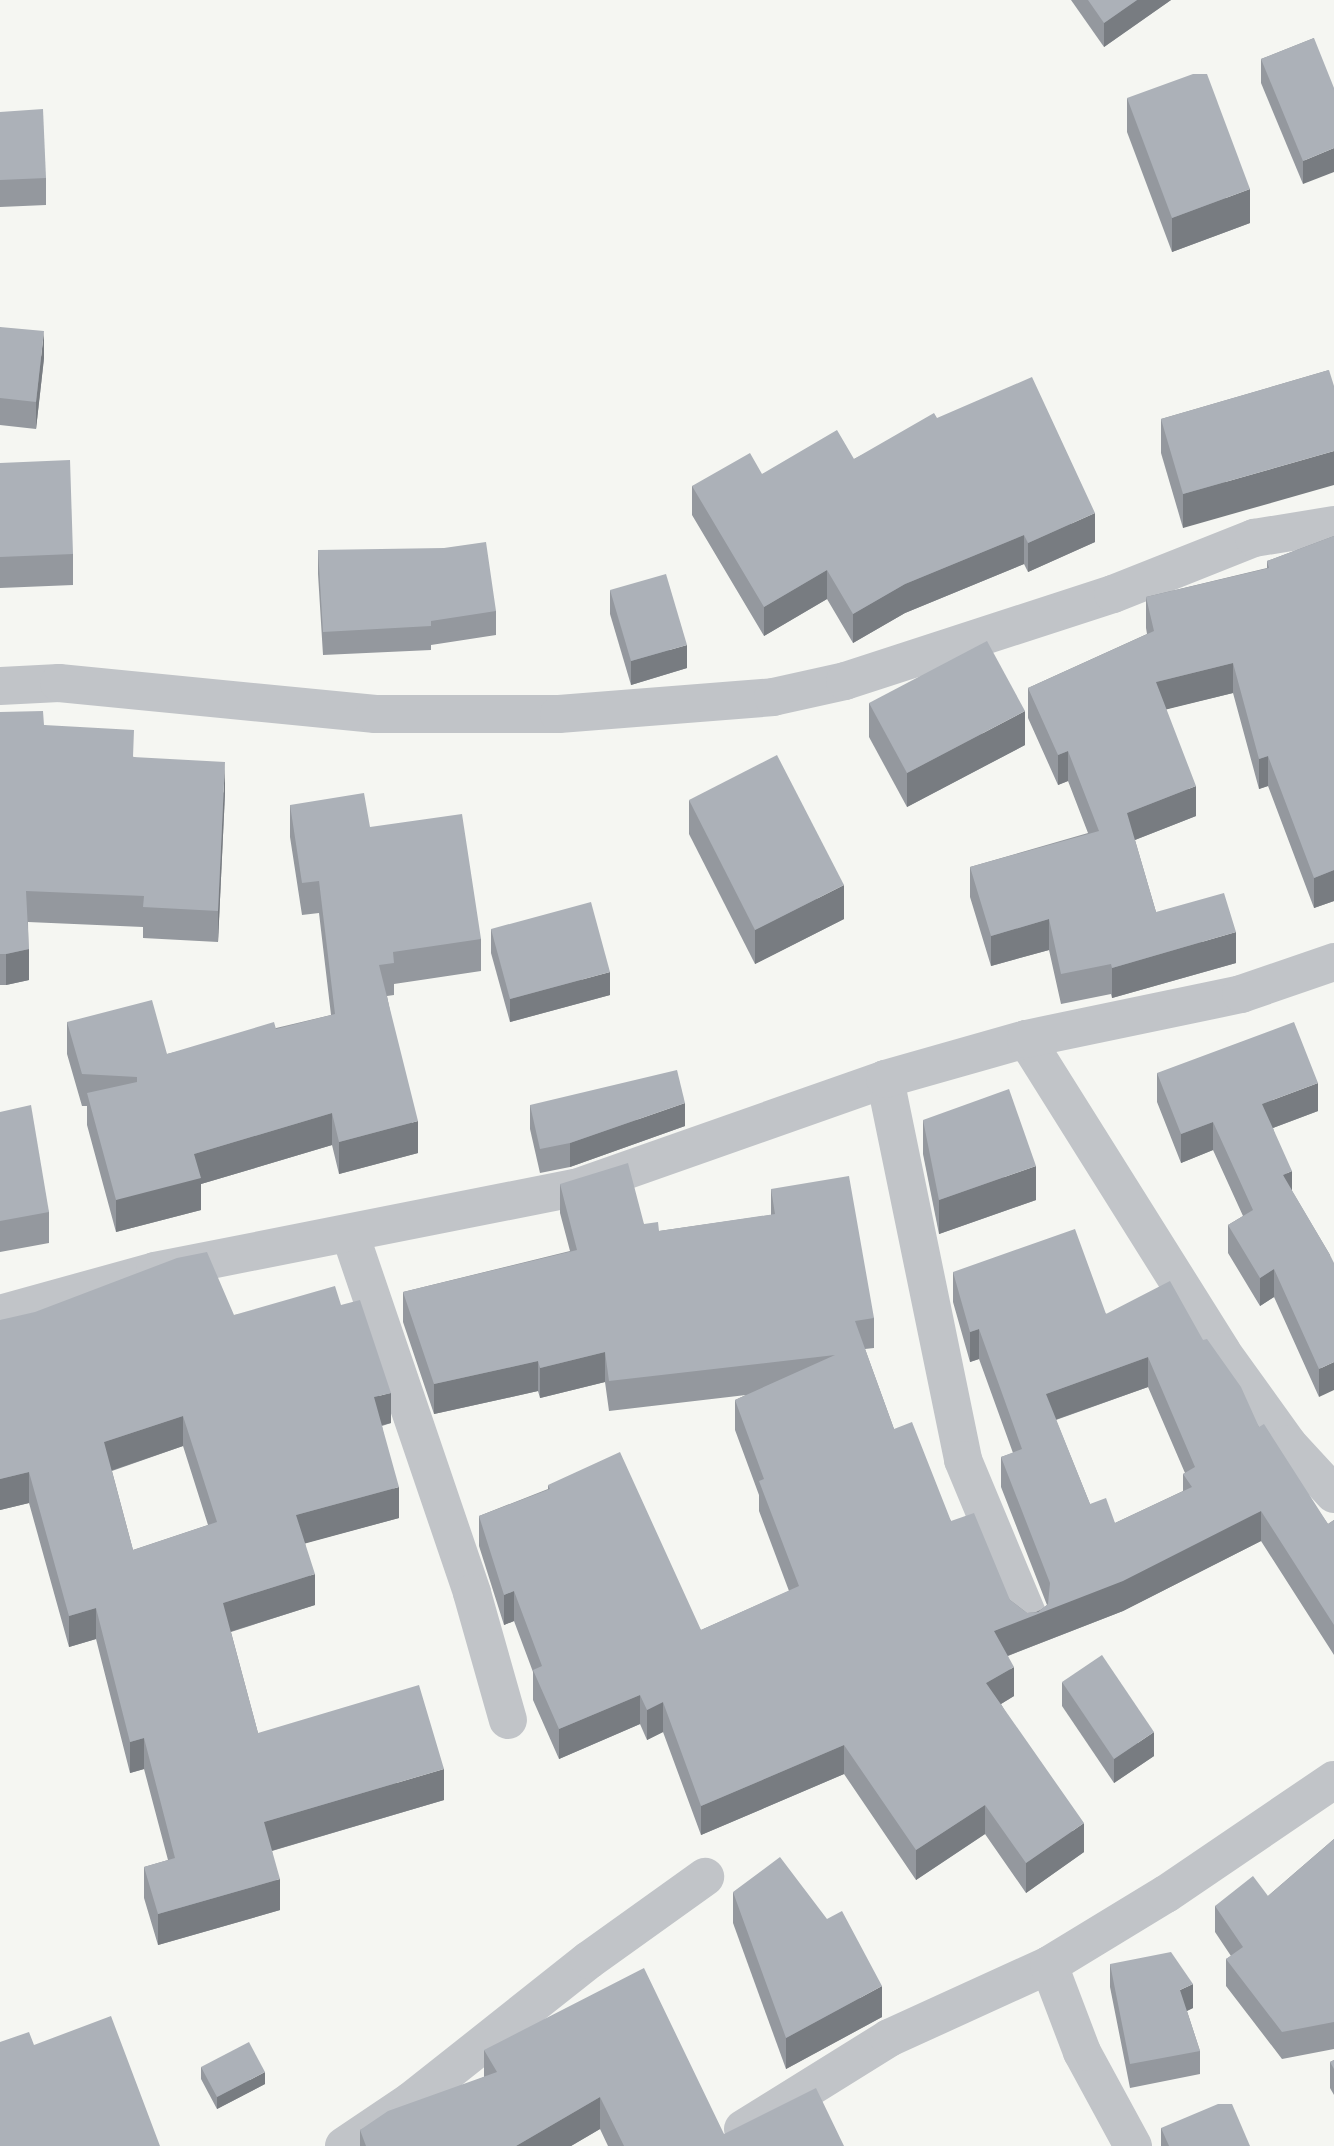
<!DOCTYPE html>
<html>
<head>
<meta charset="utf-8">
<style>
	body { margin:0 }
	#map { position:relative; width:1334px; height:2146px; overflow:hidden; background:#f5f6f2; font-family:"Public Sans",sans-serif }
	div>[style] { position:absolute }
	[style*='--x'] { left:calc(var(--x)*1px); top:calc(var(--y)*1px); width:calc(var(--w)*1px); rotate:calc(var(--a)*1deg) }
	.street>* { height:38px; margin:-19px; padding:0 19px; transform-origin:19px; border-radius:19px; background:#c1c4c8 }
	.wall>* { inset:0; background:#94989e }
	.shaded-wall>* { inset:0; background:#787c81 }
	.building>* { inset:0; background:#acb1b8 }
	span { translate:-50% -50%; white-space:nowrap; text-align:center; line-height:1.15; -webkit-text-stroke:7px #fff; paint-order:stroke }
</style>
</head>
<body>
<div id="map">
	<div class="street">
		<i style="--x:0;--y:686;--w:59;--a:-2.9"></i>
		<i style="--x:59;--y:683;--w:318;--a:5.6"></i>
		<i style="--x:375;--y:714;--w:184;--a:0"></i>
		<i style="--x:559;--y:714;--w:215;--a:-4.5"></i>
		<i style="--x:773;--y:697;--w:74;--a:-12.5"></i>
		<i style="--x:845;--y:681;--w:282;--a:-18"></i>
		<i style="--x:1113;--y:594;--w:152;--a:-21.7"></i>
		<i style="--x:1254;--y:538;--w:81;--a:-9.2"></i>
		<i style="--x:1026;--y:1039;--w:369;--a:57.9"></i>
		<i style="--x:1222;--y:1352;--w:113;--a:54.3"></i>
		<i style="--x:1288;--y:1444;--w:68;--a:47.4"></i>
		<i style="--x:885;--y:1079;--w:389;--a:78.4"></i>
		<i style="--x:963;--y:1460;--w:174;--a:67.4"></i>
		<i style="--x:350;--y:1234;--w:379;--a:71.2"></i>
		<i style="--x:472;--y:1593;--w:132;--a:74.2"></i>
		<i style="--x:0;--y:1314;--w:161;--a:-15.5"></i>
		<i style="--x:155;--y:1271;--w:429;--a:-11.2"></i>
		<i style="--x:576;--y:1188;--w:328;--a:-19.4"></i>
		<i style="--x:885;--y:1079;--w:147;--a:-15.8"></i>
		<i style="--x:1026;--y:1039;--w:220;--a:-11.8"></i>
		<i style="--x:1241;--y:994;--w:98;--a:-19"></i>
		<i style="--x:743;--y:2129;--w:172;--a:-31.9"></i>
		<i style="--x:889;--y:2038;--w:176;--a:-24.5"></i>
		<i style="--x:344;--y:2146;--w:81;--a:-33.9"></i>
		<i style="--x:411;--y:2101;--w:227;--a:-38.4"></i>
		<i style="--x:589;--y:1960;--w:143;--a:-35.6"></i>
		<i style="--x:1133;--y:2146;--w:107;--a:-118.5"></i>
		<i style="--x:1082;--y:2052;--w:93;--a:-110.8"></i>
		<i style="--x:1049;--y:1965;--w:137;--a:-31.3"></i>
		<i style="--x:1166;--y:1894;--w:203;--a:-34.2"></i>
	</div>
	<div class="wall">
		<i style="clip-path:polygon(1071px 0,1171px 0,1104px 47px)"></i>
		<i style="clip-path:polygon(1314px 38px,1303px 184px,1261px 83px,1261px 59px)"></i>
		<i style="clip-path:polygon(1127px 98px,1250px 223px,1172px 252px,1127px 132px)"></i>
		<i style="clip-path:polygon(0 112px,46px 178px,46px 205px,0 207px)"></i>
		<i style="clip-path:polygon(0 327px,44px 358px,36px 429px,0 425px)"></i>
		<i style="clip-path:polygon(1329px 370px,1183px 528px,1161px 453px,1161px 419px)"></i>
		<i style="clip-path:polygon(937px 418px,1095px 542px,1028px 572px,1024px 564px,905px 613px,853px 643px,827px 599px,764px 636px,692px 515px,692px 486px,762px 474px,854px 459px)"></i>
		<i style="clip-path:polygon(0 463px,73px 554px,73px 585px,0 588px)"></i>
		<i style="clip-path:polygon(1334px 536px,1334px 901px,1314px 908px,1268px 786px,1259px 789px,1233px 693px,1166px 709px,1196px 816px,1135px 840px,1156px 912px,1236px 963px,1112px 998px,1111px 994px,1061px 1004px,1049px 950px,991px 966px,970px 897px,970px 867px,1088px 833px,1068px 781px,1058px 785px,1028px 718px,1028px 688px,1147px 634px,1146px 628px,1146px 597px,1267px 568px,1267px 561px)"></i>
		<i style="clip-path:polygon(318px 550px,496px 611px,496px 635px,431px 645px,431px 650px,323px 655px,318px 574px)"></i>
		<i style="clip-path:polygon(610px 590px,687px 668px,631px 685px,610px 614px)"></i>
		<i style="clip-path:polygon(869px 703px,1025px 745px,907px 807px,869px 737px)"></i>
		<i style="clip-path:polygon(0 712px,44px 725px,134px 757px,225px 793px,218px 942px,143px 938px,143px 927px,28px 922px,29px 980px,6px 985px,0 985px)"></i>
		<i style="clip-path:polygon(689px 800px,844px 919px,755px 964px,689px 834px)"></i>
		<i style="clip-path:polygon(290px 805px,370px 827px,481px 939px,481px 971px,394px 984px,394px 995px,387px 996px,418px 1153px,339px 1174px,332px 1145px,201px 1184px,201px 1210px,116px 1232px,87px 1125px,87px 1106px,82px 1106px,67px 1054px,67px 1022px,167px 1054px,331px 1015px,319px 913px,302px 915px,290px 837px)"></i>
		<i style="clip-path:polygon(491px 929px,610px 995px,510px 1022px,491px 953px)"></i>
		<i style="clip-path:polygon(1157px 1073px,1318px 1111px,1273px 1128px,1292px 1191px,1330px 1255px,1319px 1397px,1274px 1297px,1260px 1306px,1228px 1253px,1228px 1225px,1243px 1216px,1213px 1150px,1181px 1163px,1157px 1102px)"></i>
		<i style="clip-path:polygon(530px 1105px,685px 1126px,570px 1167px,540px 1173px,530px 1129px)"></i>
		<i style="clip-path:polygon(0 1112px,49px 1212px,49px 1243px,0 1252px)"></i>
		<i style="clip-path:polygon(923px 1120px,1036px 1200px,939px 1234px,923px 1154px)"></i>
		<i style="clip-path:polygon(evenodd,560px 1184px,659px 1231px,771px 1215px,771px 1189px,874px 1318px,874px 1348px,865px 1349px,894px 1429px,951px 1521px,1010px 1600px,1027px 1613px,1038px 1612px,1047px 1605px,1001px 1487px,1001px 1457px,1013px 1453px,979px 1359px,970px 1362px,953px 1302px,953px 1272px,1203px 1340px,1259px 1427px,1328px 1524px,1334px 1520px,1334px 1655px,1261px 1541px,1123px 1611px,1008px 1656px,1014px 1696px,1001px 1704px,1084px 1852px,1026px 1893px,985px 1834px,916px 1880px,844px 1774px,701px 1835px,663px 1732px,647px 1740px,640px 1724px,559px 1759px,533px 1700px,533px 1672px,514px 1621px,504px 1625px,479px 1546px,479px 1516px,548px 1489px,548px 1485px,701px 1630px,789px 1591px,759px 1511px,759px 1495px,735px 1430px,735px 1400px,746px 1395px,609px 1411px,605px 1382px,540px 1398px,538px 1391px,434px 1414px,403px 1322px,403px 1292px,570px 1251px,560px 1213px,560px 1184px,1148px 1387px,1185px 1473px,1183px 1474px,1183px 1491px,1115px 1523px,1090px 1504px,1056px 1420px,1148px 1387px)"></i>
		<i style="clip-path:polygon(evenodd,341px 1305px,391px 1423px,382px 1426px,399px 1518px,305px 1543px,315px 1605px,231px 1632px,258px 1733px,444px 1800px,272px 1851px,280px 1910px,158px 1945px,144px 1898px,144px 1867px,168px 1860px,144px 1769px,130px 1773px,96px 1639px,69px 1647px,29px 1503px,0 1510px,0 1320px,234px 1315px,341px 1305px,183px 1446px,208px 1525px,133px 1550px,112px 1471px,183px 1446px)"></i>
		<i style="clip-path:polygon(1062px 1682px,1154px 1756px,1114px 1783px,1062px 1706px)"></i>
		<i style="clip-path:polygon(1334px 1839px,1334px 2049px,1282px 2059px,1226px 1986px,1226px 1959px,1231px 1956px,1215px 1932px,1215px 1906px,1268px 1896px)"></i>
		<i style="clip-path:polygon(733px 1892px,882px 2017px,786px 2069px,733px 1923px)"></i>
		<i style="clip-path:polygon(1110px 1964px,1193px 2008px,1187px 2011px,1200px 2051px,1200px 2074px,1130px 2088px,1110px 1987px)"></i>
		<i style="clip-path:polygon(484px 2050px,724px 2134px,844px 2146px,608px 2146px,600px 2129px,571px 2146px,360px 2146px,360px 2130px,484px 2077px)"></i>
		<i style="clip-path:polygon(1334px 2060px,1334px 2095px,1330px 2088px,1330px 2062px)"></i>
		<i style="clip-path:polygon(201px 2067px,265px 2084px,217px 2109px,201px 2079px)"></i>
		<i style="clip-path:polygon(1161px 2128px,1250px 2146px,1161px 2146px)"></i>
	</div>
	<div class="shaded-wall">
		<i style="clip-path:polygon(1137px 0,1171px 0,1104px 47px,1104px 23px)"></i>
		<i style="clip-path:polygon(1334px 148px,1334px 172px,1303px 184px,1303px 161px)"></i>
		<i style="clip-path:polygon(1250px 189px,1250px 223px,1172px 252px,1172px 218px)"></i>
		<i style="clip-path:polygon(44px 331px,44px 358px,36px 429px,36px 402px)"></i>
		<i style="clip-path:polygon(1334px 451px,1334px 485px,1183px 528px,1183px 494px)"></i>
		<i style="clip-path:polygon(1095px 513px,1095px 542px,1028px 572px,1028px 543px)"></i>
		<i style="clip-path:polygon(1024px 535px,1024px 564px,905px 613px,853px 643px,853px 614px,905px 584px)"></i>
		<i style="clip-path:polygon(827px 570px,827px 599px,764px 636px,764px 607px)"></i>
		<i style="clip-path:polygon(687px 645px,687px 668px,631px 685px,631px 661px)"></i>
		<i style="clip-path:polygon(1233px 663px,1233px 693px,1156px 712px,1156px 682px)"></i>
		<i style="clip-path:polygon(1025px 711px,1025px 745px,907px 807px,907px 773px)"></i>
		<i style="clip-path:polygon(1068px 751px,1068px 781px,1058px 785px,1058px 755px)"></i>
		<i style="clip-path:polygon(1268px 756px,1268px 786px,1259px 789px,1259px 759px)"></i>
		<i style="clip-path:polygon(225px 762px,225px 793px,218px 942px,218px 911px)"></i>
		<i style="clip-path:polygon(1196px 786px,1196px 816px,1127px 843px,1127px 813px)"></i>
		<i style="clip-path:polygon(1334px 870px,1334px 901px,1314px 908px,1314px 878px)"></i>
		<i style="clip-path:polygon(844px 885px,844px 919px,755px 964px,755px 930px)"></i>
		<i style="clip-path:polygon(1049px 919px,1049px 950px,991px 966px,991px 936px)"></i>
		<i style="clip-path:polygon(1236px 932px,1236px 963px,1112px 998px,1112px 968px)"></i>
		<i style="clip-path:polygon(29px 949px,29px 980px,6px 985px,6px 954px)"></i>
		<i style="clip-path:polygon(610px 972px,610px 995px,510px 1022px,510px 999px)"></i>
		<i style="clip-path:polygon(1318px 1083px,1318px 1111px,1262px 1132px,1262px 1104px)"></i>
		<i style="clip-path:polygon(685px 1103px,685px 1126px,570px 1167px,570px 1143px)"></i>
		<i style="clip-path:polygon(332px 1113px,332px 1145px,201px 1184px,201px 1210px,116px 1232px,116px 1200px,194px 1154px)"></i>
		<i style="clip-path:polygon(418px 1121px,418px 1153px,339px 1174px,339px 1142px)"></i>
		<i style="clip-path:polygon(1213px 1122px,1213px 1150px,1181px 1163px,1181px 1134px)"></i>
		<i style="clip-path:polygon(1036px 1166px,1036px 1200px,939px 1234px,939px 1200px)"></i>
		<i style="clip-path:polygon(1292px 1171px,1292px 1200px,1283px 1175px)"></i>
		<i style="clip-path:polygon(1274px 1269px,1274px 1297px,1260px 1306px,1260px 1278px)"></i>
		<i style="clip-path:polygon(979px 1329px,979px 1359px,970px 1362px,970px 1332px)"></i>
		<i style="clip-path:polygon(605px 1352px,605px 1382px,540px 1398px,540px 1368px)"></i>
		<i style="clip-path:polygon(1148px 1357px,1148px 1387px,1046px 1423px,1046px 1394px)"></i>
		<i style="clip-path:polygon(538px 1361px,538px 1391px,434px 1414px,434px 1384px)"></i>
		<i style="clip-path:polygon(1334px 1362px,1334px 1390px,1319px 1397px,1319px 1369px)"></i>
		<i style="clip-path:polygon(391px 1393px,391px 1423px,374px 1427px,374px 1397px)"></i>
		<i style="clip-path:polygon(183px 1416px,183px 1446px,104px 1473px,104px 1442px)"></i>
		<i style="clip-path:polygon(29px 1472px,29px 1503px,0 1510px,0 1479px)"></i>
		<i style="clip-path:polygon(399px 1487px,399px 1518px,296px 1546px,296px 1515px)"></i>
		<i style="clip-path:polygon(1261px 1511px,1261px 1541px,1123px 1611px,994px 1661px,994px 1631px)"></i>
		<i style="clip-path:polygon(315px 1574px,315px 1605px,223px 1634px,223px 1603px)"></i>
		<i style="clip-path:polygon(514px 1591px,514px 1621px,504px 1625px,504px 1595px)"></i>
		<i style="clip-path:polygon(96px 1608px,96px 1639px,69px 1647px,69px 1616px)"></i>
		<i style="clip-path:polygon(1014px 1667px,1014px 1696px,986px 1713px,986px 1683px)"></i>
		<i style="clip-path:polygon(640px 1695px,640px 1724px,559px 1759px,559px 1729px)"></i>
		<i style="clip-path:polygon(663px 1702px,663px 1732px,647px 1740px,647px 1710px)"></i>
		<i style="clip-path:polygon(1154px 1732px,1154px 1756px,1114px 1783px,1114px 1759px)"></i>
		<i style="clip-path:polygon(144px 1738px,144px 1769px,130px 1773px,130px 1742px)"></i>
		<i style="clip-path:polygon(844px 1745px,844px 1774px,701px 1835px,701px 1806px)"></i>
		<i style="clip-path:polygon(444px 1769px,444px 1800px,264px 1853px,264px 1822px)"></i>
		<i style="clip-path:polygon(985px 1805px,985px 1834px,916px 1880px,916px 1850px)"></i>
		<i style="clip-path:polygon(1084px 1823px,1084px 1852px,1026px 1893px,1026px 1863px)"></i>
		<i style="clip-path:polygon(280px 1879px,280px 1910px,158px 1945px,158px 1914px)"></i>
		<i style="clip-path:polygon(1193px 1984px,1193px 2008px,1180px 2014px,1180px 1990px)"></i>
		<i style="clip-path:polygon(882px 1986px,882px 2017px,786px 2069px,786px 2038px)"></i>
		<i style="clip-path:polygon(265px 2072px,265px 2084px,217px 2109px,217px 2097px)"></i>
		<i style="clip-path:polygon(600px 2097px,600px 2129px,571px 2146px,516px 2146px)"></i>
	</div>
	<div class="building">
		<i style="clip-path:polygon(1088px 0,1137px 0,1104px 23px)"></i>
		<i style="clip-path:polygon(1314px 38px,1334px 88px,1334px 148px,1303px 161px,1261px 59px)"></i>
		<i style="clip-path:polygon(1193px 74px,1207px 74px,1250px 189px,1172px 218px,1127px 98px)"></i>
		<i style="clip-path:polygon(43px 109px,46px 178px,0 180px,0 112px)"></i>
		<i style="clip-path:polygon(0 327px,44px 331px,36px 402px,0 398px)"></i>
		<i style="clip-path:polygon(1329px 370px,1334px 386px,1334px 451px,1183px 494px,1161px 419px)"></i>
		<i style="clip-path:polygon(1032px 377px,1095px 513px,1028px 543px,1024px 535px,905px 584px,853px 614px,827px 570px,764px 607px,692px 486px,750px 453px,762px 474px,837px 430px,854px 459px,934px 413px,937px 418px)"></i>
		<i style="clip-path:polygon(70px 460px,73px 554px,0 557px,0 463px)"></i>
		<i style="clip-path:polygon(1334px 536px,1334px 870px,1314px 878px,1268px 756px,1259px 759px,1233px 663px,1156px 682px,1196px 786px,1127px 813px,1156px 912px,1224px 893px,1236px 932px,1112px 968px,1111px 964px,1061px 974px,1049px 919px,991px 936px,970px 867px,1099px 831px,1068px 751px,1058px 755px,1028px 688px,1154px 631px,1146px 597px,1269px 568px,1267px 561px)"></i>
		<i style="clip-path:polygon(486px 542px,496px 611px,431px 621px,431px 626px,323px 632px,318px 550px,444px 548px)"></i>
		<i style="clip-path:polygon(666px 574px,687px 645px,631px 661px,610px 590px)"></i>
		<i style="clip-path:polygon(987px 641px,1025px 711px,907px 773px,869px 703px)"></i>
		<i style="clip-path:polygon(43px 711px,44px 725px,134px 730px,133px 757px,225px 762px,218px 911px,143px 907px,144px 896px,26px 891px,29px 949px,6px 954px,0 954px,0 712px)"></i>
		<i style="clip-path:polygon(777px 755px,844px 885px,755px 930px,689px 800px)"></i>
		<i style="clip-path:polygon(364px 793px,370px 827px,462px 814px,481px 939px,393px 952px,394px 963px,379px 965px,418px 1121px,339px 1142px,332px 1113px,194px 1154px,201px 1178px,116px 1200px,87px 1093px,137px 1082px,137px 1077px,82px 1074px,67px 1022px,152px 1000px,167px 1054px,274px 1022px,276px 1029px,335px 1014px,319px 881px,302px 883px,290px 805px)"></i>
		<i style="clip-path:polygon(591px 902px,610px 972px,510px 999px,491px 929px)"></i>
		<i style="clip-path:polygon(1294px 1022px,1318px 1083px,1262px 1104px,1292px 1171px,1283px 1175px,1330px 1255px,1334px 1263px,1334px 1362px,1319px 1369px,1274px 1269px,1260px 1278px,1228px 1225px,1253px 1210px,1213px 1122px,1181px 1134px,1157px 1073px)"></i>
		<i style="clip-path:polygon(677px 1070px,685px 1103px,570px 1143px,540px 1149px,530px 1105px)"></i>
		<i style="clip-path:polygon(1009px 1089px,1036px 1166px,939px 1200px,923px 1120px)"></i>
		<i style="clip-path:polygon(31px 1105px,49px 1212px,0 1221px,0 1112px)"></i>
		<i style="clip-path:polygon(evenodd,628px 1163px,644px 1224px,658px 1222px,659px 1231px,775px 1214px,771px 1189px,849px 1176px,874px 1318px,855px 1321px,894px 1429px,912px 1422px,951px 1521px,974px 1513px,1010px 1600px,1027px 1613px,1038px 1612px,1048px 1604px,1050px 1583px,1001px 1457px,1022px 1449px,979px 1329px,970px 1332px,953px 1272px,1075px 1229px,1106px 1314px,1170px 1281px,1203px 1340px,1207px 1339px,1241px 1387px,1259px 1427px,1264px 1424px,1328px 1524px,1334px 1520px,1334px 1625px,1261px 1511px,1123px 1581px,994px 1631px,1014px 1667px,986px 1683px,1084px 1823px,1026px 1863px,985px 1805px,916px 1850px,844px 1745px,701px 1806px,663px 1702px,647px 1710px,640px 1695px,559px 1729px,533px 1670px,542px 1666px,514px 1591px,504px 1595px,479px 1516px,550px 1489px,548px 1485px,620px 1452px,701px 1630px,799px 1586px,759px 1481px,764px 1479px,735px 1400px,835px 1355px,609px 1381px,605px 1352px,540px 1368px,538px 1361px,434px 1384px,403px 1292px,577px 1250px,560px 1184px,628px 1163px,1148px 1357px,1195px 1467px,1183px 1474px,1192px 1487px,1115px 1523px,1106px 1498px,1090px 1504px,1046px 1394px,1148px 1357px)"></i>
		<i style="clip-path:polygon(evenodd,207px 1252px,234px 1315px,335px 1286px,341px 1305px,360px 1300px,391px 1393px,374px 1397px,399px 1487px,296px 1515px,315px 1574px,223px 1603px,258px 1733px,419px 1685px,444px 1769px,264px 1822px,280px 1879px,158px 1914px,144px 1867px,175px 1858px,144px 1738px,130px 1742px,96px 1608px,69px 1616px,29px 1472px,0 1479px,0 1320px,35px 1312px,177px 1258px,207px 1252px,183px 1416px,217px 1522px,133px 1550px,104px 1442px,183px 1416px)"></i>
		<i style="clip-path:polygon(1102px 1655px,1154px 1732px,1114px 1759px,1062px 1682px)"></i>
		<i style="clip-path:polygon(1334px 1839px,1334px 2022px,1282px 2032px,1226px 1959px,1243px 1947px,1215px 1906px,1253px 1876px,1268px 1896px)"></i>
		<i style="clip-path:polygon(780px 1857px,827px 1919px,842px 1911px,882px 1986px,786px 2038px,733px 1892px)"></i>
		<i style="clip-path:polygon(1171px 1952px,1193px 1984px,1180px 1990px,1200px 2051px,1130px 2064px,1110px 1964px)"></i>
		<i style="clip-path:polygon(644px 1968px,724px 2134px,816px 2088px,844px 2146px,624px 2146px,600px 2097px,516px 2146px,366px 2146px,360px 2130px,388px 2111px,497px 2072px,484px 2050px)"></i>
		<i style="clip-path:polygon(111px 2016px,160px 2146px,0 2146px,0 2042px,29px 2032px,34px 2045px)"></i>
		<i style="clip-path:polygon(249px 2042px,265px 2072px,217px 2097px,201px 2067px)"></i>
		<i style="clip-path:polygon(1334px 2060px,1334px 2069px,1330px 2062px)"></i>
		<i style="clip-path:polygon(1218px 2104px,1232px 2104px,1250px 2146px,1169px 2146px,1161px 2128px)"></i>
	</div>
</div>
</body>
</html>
